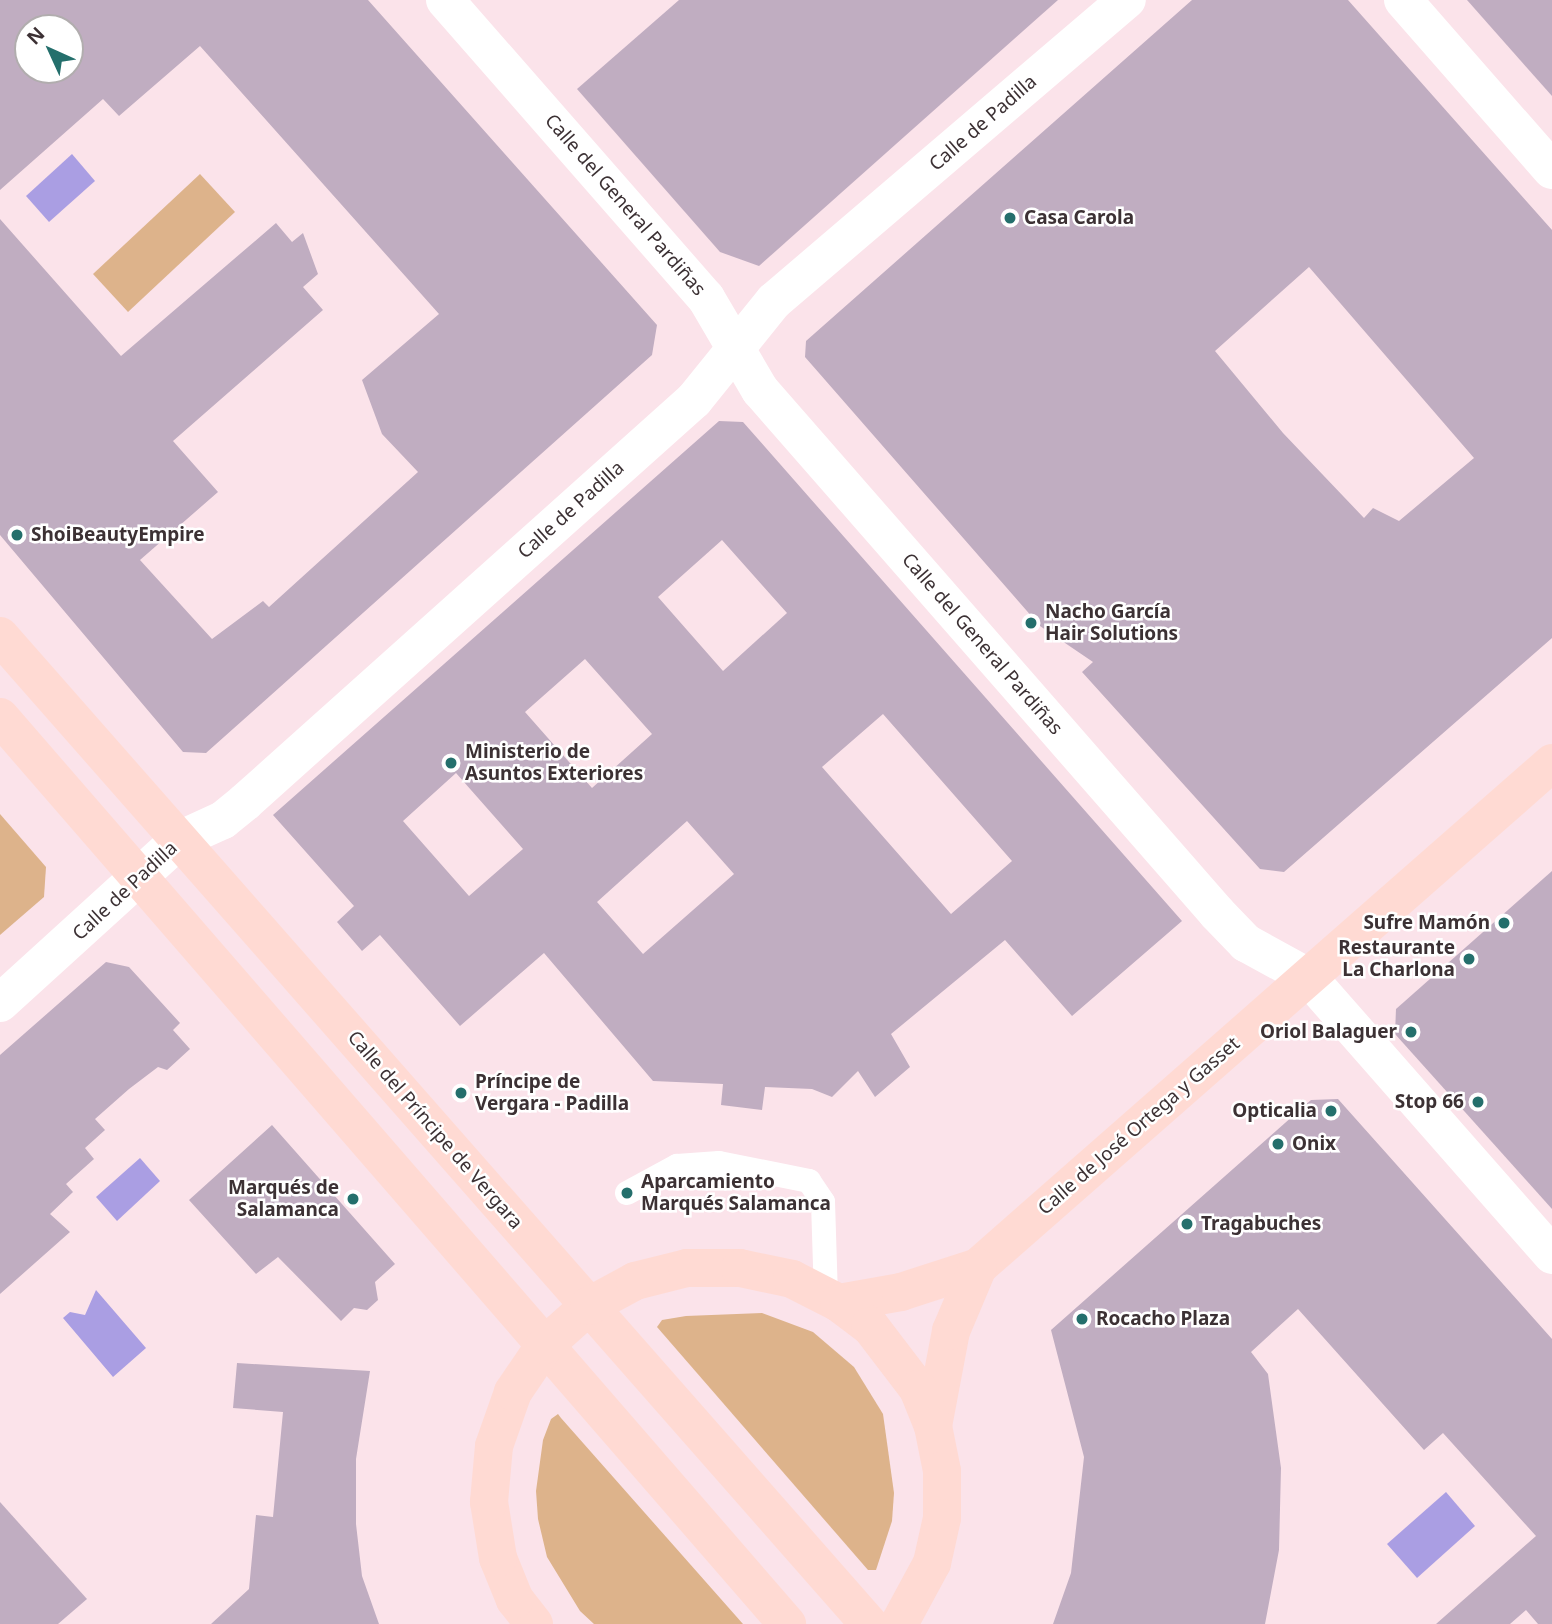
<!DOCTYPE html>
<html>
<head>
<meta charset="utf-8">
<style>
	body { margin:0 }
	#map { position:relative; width:1552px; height:1624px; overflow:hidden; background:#fbe3ea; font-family:"Noto Sans",sans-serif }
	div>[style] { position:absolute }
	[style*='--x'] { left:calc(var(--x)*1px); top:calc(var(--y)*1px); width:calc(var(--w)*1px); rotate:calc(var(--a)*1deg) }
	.green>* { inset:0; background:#ddb38b }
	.water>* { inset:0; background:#aa9ee3 }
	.building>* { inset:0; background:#c0adc1 }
	.lane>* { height:24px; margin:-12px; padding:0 12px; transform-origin:12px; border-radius:12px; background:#fff }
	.street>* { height:38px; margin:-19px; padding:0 19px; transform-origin:19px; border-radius:19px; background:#fff }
	.secondary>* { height:38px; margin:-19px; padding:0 19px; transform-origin:19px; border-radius:19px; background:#ffdad3 }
	.dots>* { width:19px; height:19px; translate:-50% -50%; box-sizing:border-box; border:4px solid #fff; border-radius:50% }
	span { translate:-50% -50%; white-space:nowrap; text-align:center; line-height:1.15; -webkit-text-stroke:5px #fff; paint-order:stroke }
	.street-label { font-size:19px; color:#3c3134 }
	.poi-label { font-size:19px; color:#3c3134; font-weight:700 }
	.left { translate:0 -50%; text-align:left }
	.right { translate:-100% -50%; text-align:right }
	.north { position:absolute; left:14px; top:14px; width:70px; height:70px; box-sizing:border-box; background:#fff; border:2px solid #b1adae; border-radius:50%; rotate:315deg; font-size:19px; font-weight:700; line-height:28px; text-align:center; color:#3c3134 }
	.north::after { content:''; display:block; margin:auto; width:24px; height:32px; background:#246f6c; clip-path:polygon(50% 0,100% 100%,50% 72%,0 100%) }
</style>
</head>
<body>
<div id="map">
	<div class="green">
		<i style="clip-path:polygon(200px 174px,235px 212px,128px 312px,93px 274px)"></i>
		<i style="clip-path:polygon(0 814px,46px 867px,44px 897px,0 935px)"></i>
		<i style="clip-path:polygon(762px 1313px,813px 1332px,854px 1367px,883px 1414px,894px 1493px,892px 1521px,876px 1570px,868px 1570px,657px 1327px,662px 1320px,686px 1316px)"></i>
		<i style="clip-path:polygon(558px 1414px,561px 1418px,743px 1624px,594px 1624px,580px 1611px,547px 1557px,538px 1519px,536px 1491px,543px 1440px,551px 1419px)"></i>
	</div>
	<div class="water">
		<i style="clip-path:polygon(72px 154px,95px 181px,49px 222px,26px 196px)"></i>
		<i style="clip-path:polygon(140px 1158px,160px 1181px,117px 1221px,96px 1197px)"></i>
		<i style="clip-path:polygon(96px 1290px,146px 1348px,113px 1377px,63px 1318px,70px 1312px,85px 1315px)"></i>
		<i style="clip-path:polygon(1446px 1492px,1475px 1526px,1417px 1578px,1387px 1544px)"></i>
	</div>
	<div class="building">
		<i style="clip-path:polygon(evenodd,0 0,368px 0,657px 325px,652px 355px,206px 753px,183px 752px,0 535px,0 219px,121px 356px,276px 223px,292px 242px,303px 233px,318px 274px,303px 287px,323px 310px,173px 441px,218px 492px,140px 560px,212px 639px,263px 601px,269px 607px,418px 472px,382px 434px,362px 380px,439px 314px,200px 46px,119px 116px,103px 99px,0 190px,0 0,28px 28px,70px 28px,70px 70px,28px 70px,28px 28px)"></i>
		<i style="clip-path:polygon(679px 0,1058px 0,759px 266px,720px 252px,577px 89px)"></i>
		<i style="clip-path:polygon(evenodd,1192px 0,1348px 0,1552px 230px,1552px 638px,1284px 872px,1260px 869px,1082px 672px,1093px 662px,1040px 626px,805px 357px,806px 341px,1192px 0,1309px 267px,1474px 458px,1399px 521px,1373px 508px,1364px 518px,1283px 433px,1215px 351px,1309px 267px)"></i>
		<i style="clip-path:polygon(1467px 0,1552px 0,1552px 96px)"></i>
		<i style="clip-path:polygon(evenodd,719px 421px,743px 422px,1182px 921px,1072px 1016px,1005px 940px,891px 1034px,910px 1067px,875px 1097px,858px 1071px,832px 1097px,812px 1089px,765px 1087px,762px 1110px,721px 1105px,723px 1084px,653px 1081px,544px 953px,460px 1026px,380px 935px,362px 951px,337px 922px,354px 906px,273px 815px,719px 421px,722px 540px,787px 613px,723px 671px,658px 597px,722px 540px,719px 421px,585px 659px,652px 734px,592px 788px,525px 712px,585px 659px,719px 421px,883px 714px,1012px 861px,951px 914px,822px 767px,883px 714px,719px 421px,456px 773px,523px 849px,469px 896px,403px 821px,456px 773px,719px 421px,687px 821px,734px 874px,643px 954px,597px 902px,687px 821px)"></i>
		<i style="clip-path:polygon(1552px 871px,1552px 1209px,1395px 1034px,1396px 1009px)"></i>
		<i style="clip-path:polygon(106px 962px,129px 967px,180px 1023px,173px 1030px,190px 1049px,167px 1070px,158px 1067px,129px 1089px,95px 1119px,105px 1130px,85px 1148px,94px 1159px,66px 1184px,73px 1192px,50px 1214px,70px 1232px,0 1294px,0 1055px)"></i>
		<i style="clip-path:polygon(1338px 1099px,1552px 1339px,1552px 1624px,1538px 1624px,1526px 1610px,1510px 1624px,1436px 1624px,1536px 1536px,1443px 1433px,1424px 1450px,1298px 1309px,1251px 1352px,1268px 1374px,1281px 1468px,1279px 1550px,1265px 1624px,1053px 1624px,1071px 1573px,1084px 1457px,1051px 1330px,1311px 1100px)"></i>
		<i style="clip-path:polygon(272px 1125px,395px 1264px,375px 1282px,378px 1300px,367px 1310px,354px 1308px,341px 1321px,278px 1257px,256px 1274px,189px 1200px)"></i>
		<i style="clip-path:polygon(237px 1363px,370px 1371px,356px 1459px,356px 1524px,362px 1576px,379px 1624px,211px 1624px,249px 1589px,256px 1515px,273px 1517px,283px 1412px,233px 1408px)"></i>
		<i style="clip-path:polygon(0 1502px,87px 1599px,58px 1624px,0 1624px)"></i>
	</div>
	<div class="lane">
		<i style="--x:627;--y:1193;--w:57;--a:-28.4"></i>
		<i style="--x:677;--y:1166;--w:42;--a:-4.1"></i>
		<i style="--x:719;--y:1163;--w:92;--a:11.3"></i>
		<i style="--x:809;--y:1181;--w:25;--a:56"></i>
		<i style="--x:823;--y:1202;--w:94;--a:88.2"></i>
	</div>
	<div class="street">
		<i style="--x:445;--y:0;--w:396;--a:48.8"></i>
		<i style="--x:706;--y:298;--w:107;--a:59.6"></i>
		<i style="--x:760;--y:390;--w:695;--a:48.85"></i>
		<i style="--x:1217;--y:913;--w:42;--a:46"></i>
		<i style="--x:1246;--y:943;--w:71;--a:28.7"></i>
		<i style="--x:1308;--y:977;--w:370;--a:48.7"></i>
		<i style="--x:1403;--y:0;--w:226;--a:48.8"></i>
		<i style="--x:0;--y:1003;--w:242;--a:-42.3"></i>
		<i style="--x:179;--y:840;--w:48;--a:-24.4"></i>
		<i style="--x:223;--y:820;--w:28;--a:-39"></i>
		<i style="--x:245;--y:802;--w:603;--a:-41.84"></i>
		<i style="--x:694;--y:400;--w:127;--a:-51.1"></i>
		<i style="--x:774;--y:301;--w:464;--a:-40.5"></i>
	</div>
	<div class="secondary">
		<i style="--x:0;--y:636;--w:1316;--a:48.67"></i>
		<i style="--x:0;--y:717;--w:1201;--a:49.05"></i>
		<i style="--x:839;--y:1303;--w:63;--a:-10.1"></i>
		<i style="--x:901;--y:1292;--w:81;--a:-18"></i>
		<i style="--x:978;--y:1267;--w:764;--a:-41.28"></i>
		<i style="--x:933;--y:1426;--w:97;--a:-79.3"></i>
		<i style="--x:951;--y:1331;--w:69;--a:-67.1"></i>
		<i style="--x:534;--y:1624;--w:31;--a:-128"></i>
		<i style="--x:515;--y:1600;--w:45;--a:-112"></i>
		<i style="--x:498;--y:1558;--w:57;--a:-99.1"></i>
		<i style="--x:489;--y:1502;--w:56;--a:-84.9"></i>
		<i style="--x:494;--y:1446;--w:57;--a:-70.6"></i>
		<i style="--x:513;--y:1392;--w:57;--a:-55.8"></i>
		<i style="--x:545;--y:1345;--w:59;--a:-41.6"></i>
		<i style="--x:589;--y:1306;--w:52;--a:-28.5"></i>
		<i style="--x:635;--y:1281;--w:54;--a:-14"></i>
		<i style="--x:687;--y:1268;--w:53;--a:0"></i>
		<i style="--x:740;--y:1268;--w:53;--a:11.9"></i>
		<i style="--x:792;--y:1279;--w:53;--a:27.1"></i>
		<i style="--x:839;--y:1303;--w:39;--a:37"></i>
		<i style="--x:870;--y:1326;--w:79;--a:52.7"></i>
		<i style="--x:918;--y:1389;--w:40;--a:68"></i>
		<i style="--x:933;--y:1426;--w:46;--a:78.7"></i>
		<i style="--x:942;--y:1471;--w:47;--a:90"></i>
		<i style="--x:942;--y:1518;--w:46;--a:102.5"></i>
		<i style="--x:932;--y:1563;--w:69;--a:118.4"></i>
	</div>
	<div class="dots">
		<i style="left:1010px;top:218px;background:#246f6c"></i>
		<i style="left:17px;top:535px;background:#246f6c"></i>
		<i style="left:1031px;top:623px;background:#246f6c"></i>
		<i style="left:451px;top:763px;background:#246f6c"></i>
		<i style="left:1504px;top:923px;background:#246f6c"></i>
		<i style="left:1469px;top:959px;background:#246f6c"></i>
		<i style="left:1411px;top:1032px;background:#246f6c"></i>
		<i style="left:461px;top:1093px;background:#246f6c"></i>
		<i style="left:1478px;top:1102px;background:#246f6c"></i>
		<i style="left:1331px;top:1111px;background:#246f6c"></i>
		<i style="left:1278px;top:1144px;background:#246f6c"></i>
		<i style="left:627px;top:1193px;background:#246f6c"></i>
		<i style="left:353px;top:1199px;background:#246f6c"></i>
		<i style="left:1187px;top:1224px;background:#246f6c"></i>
		<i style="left:1082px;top:1319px;background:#246f6c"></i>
	</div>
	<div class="street-label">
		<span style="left:983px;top:123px;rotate:-41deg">Calle de Padilla</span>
		<span style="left:625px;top:205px;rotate:49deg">Calle del General Pardiñas</span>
		<span style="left:571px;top:510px;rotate:-42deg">Calle de Padilla</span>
		<span style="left:982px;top:644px;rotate:49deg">Calle del General Pardiñas</span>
		<span style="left:125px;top:891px;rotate:-43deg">Calle de Padilla</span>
		<span style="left:1139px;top:1126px;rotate:-41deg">Calle de José Ortega y Gasset</span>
		<span style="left:435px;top:1130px;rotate:49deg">Calle del Príncipe de Vergara</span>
	</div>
	<div class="poi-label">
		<span class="left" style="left:1024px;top:218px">Casa Carola</span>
		<span class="left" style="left:31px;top:535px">ShoiBeautyEmpire</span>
		<span class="left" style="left:1045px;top:623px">Nacho García<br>Hair Solutions</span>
		<span class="left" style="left:465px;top:763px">Ministerio de<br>Asuntos Exteriores</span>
		<span class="right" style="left:1490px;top:923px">Sufre Mamón</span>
		<span class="right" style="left:1455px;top:959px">Restaurante<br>La Charlona</span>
		<span class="right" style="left:1397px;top:1032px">Oriol Balaguer</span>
		<span class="left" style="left:475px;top:1093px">Príncipe de<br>Vergara - Padilla</span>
		<span class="right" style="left:1464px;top:1102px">Stop 66</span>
		<span class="right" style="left:1317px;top:1111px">Opticalia</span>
		<span class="left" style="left:1292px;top:1144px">Onix</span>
		<span class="left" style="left:641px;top:1193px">Aparcamiento<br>Marqués Salamanca</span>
		<span class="right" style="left:339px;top:1199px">Marqués de<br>Salamanca</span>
		<span class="left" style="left:1201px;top:1224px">Tragabuches</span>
		<span class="left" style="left:1096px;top:1319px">Rocacho Plaza</span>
	</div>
	<div class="north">N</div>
</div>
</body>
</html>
